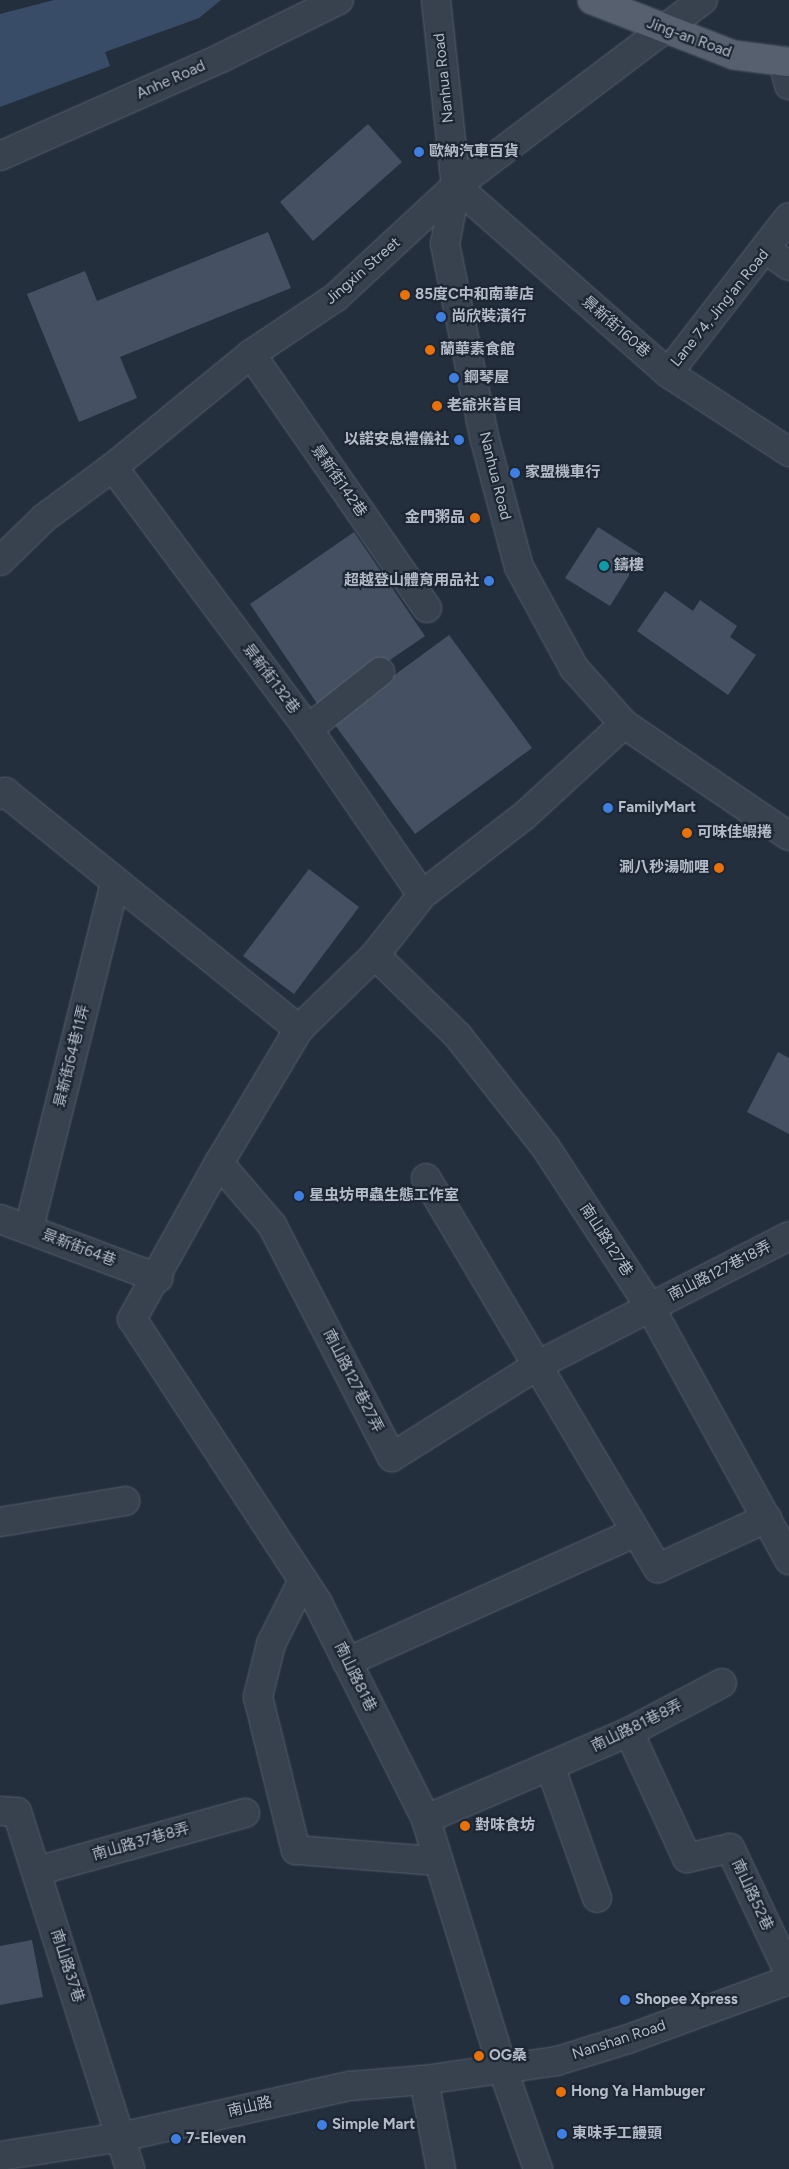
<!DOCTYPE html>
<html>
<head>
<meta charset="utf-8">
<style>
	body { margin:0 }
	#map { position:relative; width:789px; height:2169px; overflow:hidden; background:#242f3e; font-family:Figtree,"Noto Sans TC",sans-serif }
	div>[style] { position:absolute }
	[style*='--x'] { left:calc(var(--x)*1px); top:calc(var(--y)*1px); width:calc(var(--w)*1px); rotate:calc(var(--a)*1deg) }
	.water>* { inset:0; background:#394c67 }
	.building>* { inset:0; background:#455162 }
	.roads { filter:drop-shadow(0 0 1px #565f6c) drop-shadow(0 0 1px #565f6c) }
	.minor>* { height:28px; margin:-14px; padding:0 14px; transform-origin:14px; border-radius:14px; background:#38414e }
	.major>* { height:28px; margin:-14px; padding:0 14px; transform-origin:14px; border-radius:14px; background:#56606e }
	.dots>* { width:14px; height:14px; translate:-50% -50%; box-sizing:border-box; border:2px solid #1d2633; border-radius:50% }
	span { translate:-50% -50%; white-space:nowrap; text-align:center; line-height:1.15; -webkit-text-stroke:4.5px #1d2633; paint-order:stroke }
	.street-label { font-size:15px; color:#b4bcc9 }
	.poi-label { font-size:15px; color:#b4bcc9; font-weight:700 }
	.left { translate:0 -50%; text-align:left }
	.right { translate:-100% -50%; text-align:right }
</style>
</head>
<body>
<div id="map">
	<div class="water">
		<i style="clip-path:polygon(54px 0,221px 0,199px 18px,105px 52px,110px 66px,0 107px,0 14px)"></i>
	</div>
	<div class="building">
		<i style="clip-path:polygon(368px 124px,402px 162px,313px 241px,280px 202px)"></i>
		<i style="clip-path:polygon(268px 232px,291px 288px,120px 357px,137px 398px,79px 422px,27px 294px,85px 271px,97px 301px)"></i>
		<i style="clip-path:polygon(598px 527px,642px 555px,610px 606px,565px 578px)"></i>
		<i style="clip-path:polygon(354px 532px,425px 636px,320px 708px,250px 604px)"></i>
		<i style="clip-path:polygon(665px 591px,693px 611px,700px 600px,737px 626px,730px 637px,756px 655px,728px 695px,637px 631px)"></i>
		<i style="clip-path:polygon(449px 635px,532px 748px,415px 834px,332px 721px)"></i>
		<i style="clip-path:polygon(309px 869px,359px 907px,294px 994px,243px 956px)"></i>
		<i style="clip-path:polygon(778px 1052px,789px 1058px,789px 1134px,747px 1112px)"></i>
		<i style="clip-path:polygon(32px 1940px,43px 1997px,0 2005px,0 1946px)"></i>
	</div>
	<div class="roads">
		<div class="minor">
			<i style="--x:436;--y:0;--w:187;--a:83.9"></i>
			<i style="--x:456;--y:186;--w:59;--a:100.7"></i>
			<i style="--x:445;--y:244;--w:200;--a:78.5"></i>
			<i style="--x:485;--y:440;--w:131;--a:75"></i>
			<i style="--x:519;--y:567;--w:115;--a:61.4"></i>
			<i style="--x:574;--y:668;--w:75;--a:48.2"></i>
			<i style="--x:624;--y:724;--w:199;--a:34.2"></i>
			<i style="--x:783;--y:61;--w:25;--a:76"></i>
			<i style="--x:0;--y:156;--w:244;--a:-23.9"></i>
			<i style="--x:223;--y:57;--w:129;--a:-26.2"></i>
			<i style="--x:456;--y:186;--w:283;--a:41.4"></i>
			<i style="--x:668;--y:373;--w:145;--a:33.1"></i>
			<i style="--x:767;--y:250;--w:27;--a:36"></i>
			<i style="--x:251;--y:354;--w:309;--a:55.3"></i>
			<i style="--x:668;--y:373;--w:197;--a:-52.2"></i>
			<i style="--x:113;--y:467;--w:327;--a:53.3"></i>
			<i style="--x:308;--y:729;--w:201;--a:55.5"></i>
			<i style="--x:0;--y:561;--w:62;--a:-44.3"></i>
			<i style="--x:44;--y:518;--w:86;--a:-36.5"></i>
			<i style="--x:113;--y:467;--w:178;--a:-39.3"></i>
			<i style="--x:251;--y:354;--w:102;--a:-33.8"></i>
			<i style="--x:336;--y:297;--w:163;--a:-42.8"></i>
			<i style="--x:456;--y:186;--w:309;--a:-37"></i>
			<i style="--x:308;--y:729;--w:92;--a:-38.4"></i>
			<i style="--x:0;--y:795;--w:6;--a:-31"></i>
			<i style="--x:5;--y:792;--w:378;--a:38.9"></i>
			<i style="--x:375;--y:955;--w:116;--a:44.3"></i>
			<i style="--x:458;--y:1036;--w:142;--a:51.8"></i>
			<i style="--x:546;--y:1148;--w:190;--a:56.8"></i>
			<i style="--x:650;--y:1307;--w:289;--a:61.2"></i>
			<i style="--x:219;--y:1163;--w:82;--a:49.5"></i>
			<i style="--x:272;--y:1225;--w:261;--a:62.7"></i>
			<i style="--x:392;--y:1457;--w:173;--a:-32.2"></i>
			<i style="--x:538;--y:1365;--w:282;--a:-27.2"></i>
			<i style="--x:426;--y:1178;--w:454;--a:59.3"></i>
			<i style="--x:658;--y:1568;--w:120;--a:-24.6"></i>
			<i style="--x:0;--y:1219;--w:169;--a:20.5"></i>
			<i style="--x:29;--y:1228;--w:356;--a:-76"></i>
			<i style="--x:0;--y:1522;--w:127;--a:-9.5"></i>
			<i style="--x:303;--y:1580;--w:72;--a:116.6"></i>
			<i style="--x:271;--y:1644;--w:55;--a:103.8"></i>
			<i style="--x:258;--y:1697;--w:158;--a:76.1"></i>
			<i style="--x:296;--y:1850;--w:140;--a:4.5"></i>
			<i style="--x:347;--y:1662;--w:315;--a:-24.2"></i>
			<i style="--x:629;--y:1732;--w:139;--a:65.3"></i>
			<i style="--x:687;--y:1858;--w:44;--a:-13.1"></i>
			<i style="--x:730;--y:1848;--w:138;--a:64.7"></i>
			<i style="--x:550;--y:1766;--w:140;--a:70.4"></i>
			<i style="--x:0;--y:1811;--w:17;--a:3"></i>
			<i style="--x:17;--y:1812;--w:374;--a:72.4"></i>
			<i style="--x:426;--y:1819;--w:221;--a:-23.2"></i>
			<i style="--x:629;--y:1732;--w:105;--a:-27.8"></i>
			<i style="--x:37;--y:1871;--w:216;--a:-15.6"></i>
			<i style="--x:424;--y:2080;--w:91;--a:79.2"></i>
			<i style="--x:0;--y:2156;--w:122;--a:-8.9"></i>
			<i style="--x:121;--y:2137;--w:235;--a:-12.6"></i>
			<i style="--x:350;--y:2086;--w:74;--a:-4.6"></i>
			<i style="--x:424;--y:2080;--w:134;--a:-8.1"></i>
			<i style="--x:557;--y:2061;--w:74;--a:-17.2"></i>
			<i style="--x:628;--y:2039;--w:171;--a:-20.1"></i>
			<i style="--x:538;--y:2169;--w:105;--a:-109.5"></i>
			<i style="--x:503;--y:2070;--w:263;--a:-107.1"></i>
			<i style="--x:426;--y:1819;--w:241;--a:-116.6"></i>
			<i style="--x:318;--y:1603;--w:339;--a:-123.2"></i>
			<i style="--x:132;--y:1319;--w:179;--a:-60.9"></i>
			<i style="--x:219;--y:1163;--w:156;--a:-59.2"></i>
			<i style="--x:299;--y:1029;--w:106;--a:-44.2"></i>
			<i style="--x:375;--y:955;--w:76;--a:-51.9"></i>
			<i style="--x:422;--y:895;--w:129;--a:-37.8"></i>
			<i style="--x:524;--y:816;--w:136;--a:-42.6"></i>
		</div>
		<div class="major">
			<i style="--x:592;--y:0;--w:152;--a:21.2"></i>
			<i style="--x:734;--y:55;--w:55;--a:7.3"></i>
		</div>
	</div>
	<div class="dots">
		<i style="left:419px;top:152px;background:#3f7fe0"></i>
		<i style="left:405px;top:295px;background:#e8710a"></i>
		<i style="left:441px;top:317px;background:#3f7fe0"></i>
		<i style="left:430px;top:350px;background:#e8710a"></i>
		<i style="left:454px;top:378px;background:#3f7fe0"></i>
		<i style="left:437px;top:406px;background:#e8710a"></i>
		<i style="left:459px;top:440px;background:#3f7fe0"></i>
		<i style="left:515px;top:473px;background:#3f7fe0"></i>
		<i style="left:475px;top:518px;background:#e8710a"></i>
		<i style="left:604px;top:566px;background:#0f9aa8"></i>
		<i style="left:489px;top:581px;background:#3f7fe0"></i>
		<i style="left:608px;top:808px;background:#3f7fe0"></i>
		<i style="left:687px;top:833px;background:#e8710a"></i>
		<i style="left:719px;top:868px;background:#e8710a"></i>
		<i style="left:299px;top:1196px;background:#3f7fe0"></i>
		<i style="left:465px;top:1826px;background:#e8710a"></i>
		<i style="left:625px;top:2000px;background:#3f7fe0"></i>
		<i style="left:479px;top:2056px;background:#e8710a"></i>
		<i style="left:561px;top:2092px;background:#e8710a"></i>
		<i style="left:322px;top:2125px;background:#3f7fe0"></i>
		<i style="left:562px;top:2134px;background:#3f7fe0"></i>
		<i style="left:176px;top:2139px;background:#3f7fe0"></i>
	</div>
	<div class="street-label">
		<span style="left:689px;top:38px;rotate:20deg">Jing-an Road</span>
		<span style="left:444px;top:78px;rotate:-96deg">Nanhua Road</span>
		<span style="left:171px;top:80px;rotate:-24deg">Anhe Road</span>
		<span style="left:363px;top:271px;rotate:-41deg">Jingxin Street</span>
		<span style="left:720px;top:308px;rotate:-51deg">Lane 74, Jing'an Road</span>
		<span style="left:616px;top:327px;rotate:41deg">景新街160巷</span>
		<span style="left:495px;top:476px;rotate:76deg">Nanhua Road</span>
		<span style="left:339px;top:481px;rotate:55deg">景新街142巷</span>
		<span style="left:271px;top:679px;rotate:53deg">景新街132巷</span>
		<span style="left:72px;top:1056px;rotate:-76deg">景新街64巷11弄</span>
		<span style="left:606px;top:1240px;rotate:57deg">南山路127巷</span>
		<span style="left:79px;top:1248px;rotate:21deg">景新街64巷</span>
		<span style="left:720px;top:1271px;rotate:-27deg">南山路127巷18弄</span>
		<span style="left:353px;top:1381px;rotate:63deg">南山路127巷27弄</span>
		<span style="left:355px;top:1677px;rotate:64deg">南山路81巷</span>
		<span style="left:637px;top:1726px;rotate:-26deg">南山路81巷8弄</span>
		<span style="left:141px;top:1842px;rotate:-16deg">南山路37巷8弄</span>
		<span style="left:752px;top:1895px;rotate:65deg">南山路52巷</span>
		<span style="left:67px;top:1966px;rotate:72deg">南山路37巷</span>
		<span style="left:619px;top:2040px;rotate:-18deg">Nanshan Road</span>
		<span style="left:250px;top:2107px;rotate:-13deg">南山路</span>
	</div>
	<div class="poi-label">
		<span class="left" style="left:429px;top:152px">歐納汽車百貨</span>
		<span class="left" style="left:415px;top:295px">85度C中和南華店</span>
		<span class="left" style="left:451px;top:317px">尚欣裝潢行</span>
		<span class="left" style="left:440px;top:350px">蘭華素食館</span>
		<span class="left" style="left:464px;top:378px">鋼琴屋</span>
		<span class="left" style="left:447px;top:406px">老爺米苔目</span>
		<span class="right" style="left:449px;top:440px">以諾安息禮儀社</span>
		<span class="left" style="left:525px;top:473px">家盟機車行</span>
		<span class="right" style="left:465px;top:518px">金門粥品</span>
		<span class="left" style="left:614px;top:566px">鑄樓</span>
		<span class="right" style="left:479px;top:581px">超越登山體育用品社</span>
		<span class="left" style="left:618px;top:808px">FamilyMart</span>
		<span class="left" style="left:697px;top:833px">可味佳蝦捲</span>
		<span class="right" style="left:709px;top:868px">涮八秒湯咖哩</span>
		<span class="left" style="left:309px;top:1196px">星虫坊甲蟲生態工作室</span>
		<span class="left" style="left:475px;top:1826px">對味食坊</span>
		<span class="left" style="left:635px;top:2000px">Shopee Xpress</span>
		<span class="left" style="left:489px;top:2056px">OG桑</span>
		<span class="left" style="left:571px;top:2092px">Hong Ya Hambuger</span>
		<span class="left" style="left:332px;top:2125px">Simple Mart</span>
		<span class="left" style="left:572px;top:2134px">東味手工饅頭</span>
		<span class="left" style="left:186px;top:2139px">7-Eleven</span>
	</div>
</div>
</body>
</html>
